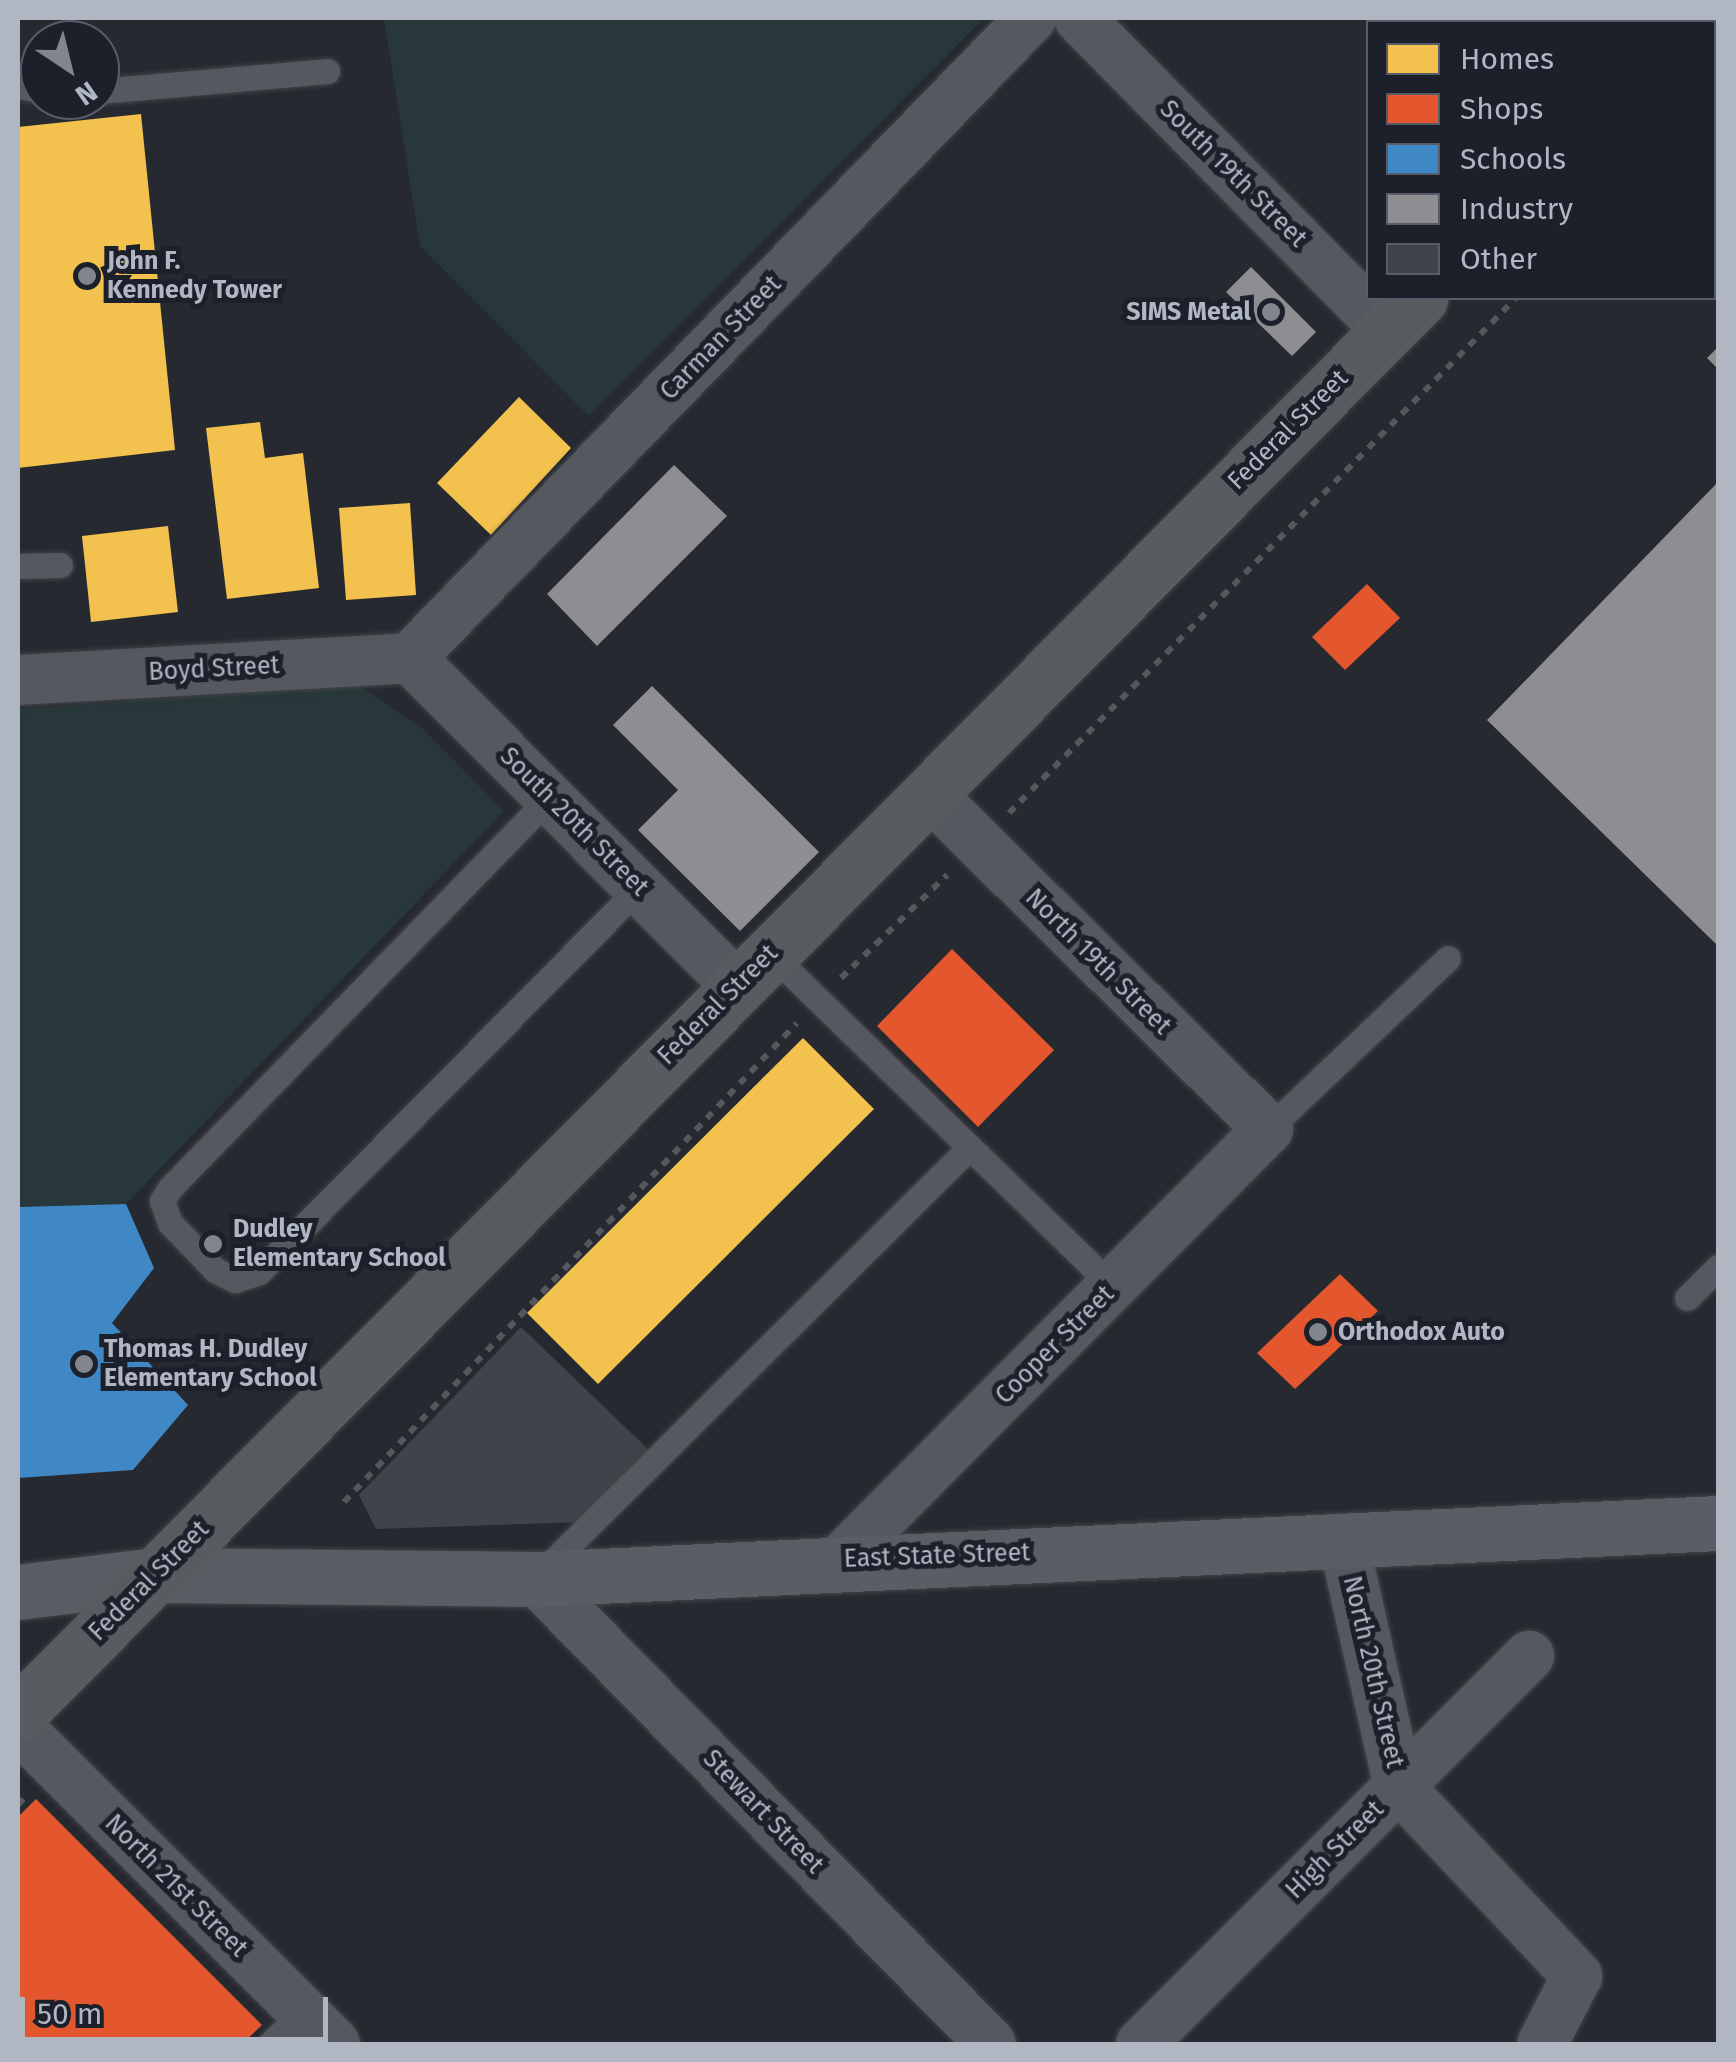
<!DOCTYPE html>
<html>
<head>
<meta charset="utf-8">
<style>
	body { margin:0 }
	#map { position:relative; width:1736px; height:2062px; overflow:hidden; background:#262a30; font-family:"Fira Sans",sans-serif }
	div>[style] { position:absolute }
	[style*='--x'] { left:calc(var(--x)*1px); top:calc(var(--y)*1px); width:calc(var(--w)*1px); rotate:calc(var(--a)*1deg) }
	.green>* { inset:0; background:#283739 }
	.homes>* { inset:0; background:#f2c14e }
	.shops>* { inset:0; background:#e4572e }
	.schools>* { inset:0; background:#3f88c5 }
	.industry>* { inset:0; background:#8d8d92 }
	.building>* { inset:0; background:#404349 }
	.path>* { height:6px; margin-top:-3px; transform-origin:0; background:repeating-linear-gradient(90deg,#54585c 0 8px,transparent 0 16px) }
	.roads { filter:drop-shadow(0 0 2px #424449) drop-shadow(0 0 2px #424449) }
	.lane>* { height:25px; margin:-12.5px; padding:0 12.5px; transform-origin:12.5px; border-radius:12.5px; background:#55585f }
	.street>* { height:50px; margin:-25px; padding:0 25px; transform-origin:25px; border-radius:25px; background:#55585f }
	.secondary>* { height:55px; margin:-27.5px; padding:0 27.5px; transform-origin:27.5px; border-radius:27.5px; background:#5a5d64 }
	.primary>* { height:55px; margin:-27.5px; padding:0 27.5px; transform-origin:27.5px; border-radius:27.5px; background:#585b60 }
	.dots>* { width:28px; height:28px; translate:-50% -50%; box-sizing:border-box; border:5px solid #1b202a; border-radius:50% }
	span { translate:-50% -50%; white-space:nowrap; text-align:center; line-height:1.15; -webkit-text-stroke:10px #1b202a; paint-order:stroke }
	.street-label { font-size:25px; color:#b0b6c2 }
	.poi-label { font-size:25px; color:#b0b6c2; font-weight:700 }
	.left { translate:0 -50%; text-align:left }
	.right { translate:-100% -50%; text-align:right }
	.frame { position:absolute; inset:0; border:20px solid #b0b6c2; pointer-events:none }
	.legend { position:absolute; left:1366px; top:20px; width:350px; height:280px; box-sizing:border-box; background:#1b202a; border:2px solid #575c67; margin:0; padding:12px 18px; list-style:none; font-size:30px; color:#b0b6c2 }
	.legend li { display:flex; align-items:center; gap:20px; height:50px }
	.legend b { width:50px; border:2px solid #575c67 }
	.north { position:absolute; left:20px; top:20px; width:100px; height:100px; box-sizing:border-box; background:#1b202a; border:2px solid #575c67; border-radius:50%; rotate:145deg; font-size:28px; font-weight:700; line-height:40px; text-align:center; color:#b0b6c2 }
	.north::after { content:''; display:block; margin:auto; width:35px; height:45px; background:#80858f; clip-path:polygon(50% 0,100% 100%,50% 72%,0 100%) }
	.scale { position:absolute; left:20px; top:1997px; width:308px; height:45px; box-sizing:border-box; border:5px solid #b0b6c2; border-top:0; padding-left:12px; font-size:30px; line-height:35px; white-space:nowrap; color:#b0b6c2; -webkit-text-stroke:8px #1b202a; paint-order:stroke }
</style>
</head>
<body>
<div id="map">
	<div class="green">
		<i style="clip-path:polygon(384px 18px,984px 18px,589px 416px,420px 246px)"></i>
		<i style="clip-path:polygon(359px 685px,424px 730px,504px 811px,126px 1204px,18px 1207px,18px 709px)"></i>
	</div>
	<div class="homes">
		<i style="clip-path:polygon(141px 114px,175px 450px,18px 468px,18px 127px)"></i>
		<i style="clip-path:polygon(519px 397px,571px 448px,491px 535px,437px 483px)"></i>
		<i style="clip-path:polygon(260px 422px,265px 458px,303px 453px,319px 588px,227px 599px,206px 428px)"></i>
		<i style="clip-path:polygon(410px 503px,416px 595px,346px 600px,339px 508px)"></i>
		<i style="clip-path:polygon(168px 526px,178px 612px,91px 622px,82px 536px)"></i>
		<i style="clip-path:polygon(803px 1038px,874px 1109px,598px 1384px,527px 1313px)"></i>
	</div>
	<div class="shops">
		<i style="clip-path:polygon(1367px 584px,1400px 618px,1345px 670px,1312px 637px)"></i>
		<i style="clip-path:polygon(952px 949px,1054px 1050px,978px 1127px,877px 1026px)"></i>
		<i style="clip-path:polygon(1340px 1274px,1378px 1311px,1295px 1389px,1257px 1353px)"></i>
		<i style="clip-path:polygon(36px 1799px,262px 2025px,242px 2044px,18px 2044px,18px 1817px)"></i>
	</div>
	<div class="schools">
		<i style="clip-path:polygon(126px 1204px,154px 1268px,112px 1323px,188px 1405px,133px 1470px,18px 1478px,18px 1207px)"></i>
	</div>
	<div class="industry">
		<i style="clip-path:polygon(1251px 267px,1316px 332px,1292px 356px,1226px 292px)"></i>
		<i style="clip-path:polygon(1718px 347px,1718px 369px,1707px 358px)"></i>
		<i style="clip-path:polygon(674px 465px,727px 516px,597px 646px,547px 594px)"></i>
		<i style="clip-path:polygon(1718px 482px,1718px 946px,1487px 720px)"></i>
		<i style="clip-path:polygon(652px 686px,819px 852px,740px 931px,638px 830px,678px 790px,613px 725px)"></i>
	</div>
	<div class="building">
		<i style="clip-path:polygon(521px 1327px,651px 1452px,580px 1522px,376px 1529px,359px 1495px)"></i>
	</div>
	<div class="path">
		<i style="--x:1714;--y:97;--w:6;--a:-51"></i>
		<i style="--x:1009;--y:813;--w:723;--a:-45.45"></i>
		<i style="--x:841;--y:978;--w:148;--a:-44.2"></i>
		<i style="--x:344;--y:1502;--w:659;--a:-46.6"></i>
		<i style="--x:18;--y:1805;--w:13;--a:-48"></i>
	</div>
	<div class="roads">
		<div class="lane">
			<i style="--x:18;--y:86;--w:22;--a:10"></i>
			<i style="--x:100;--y:91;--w:228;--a:-5"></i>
			<i style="--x:18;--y:566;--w:42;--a:-1.4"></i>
			<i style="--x:549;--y:798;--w:544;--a:134.18"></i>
			<i style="--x:170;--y:1188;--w:15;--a:122"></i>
			<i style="--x:162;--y:1201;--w:23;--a:70"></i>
			<i style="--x:170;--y:1223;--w:65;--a:46.2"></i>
			<i style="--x:215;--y:1270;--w:22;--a:27"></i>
			<i style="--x:235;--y:1280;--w:25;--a:-18"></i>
			<i style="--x:259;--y:1272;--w:540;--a:-45.3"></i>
			<i style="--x:770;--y:953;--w:479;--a:44.2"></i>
			<i style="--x:1268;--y:1129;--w:248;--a:-43.5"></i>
			<i style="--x:1687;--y:1298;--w:44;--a:-45"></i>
			<i style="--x:542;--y:1572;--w:600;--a:-44.8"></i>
			<i style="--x:270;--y:2044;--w:46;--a:-44.1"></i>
		</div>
		<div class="street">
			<i style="--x:1079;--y:18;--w:438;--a:45.4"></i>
			<i style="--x:410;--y:658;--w:892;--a:-45.86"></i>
			<i style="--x:410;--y:658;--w:463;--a:45.1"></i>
			<i style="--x:18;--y:680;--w:393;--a:-3.2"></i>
			<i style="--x:1343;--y:1539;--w:254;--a:77.3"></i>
			<i style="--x:1399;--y:1787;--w:260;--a:46.7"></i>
			<i style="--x:1577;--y:1976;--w:76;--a:117.2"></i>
			<i style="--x:840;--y:1560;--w:607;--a:-45.2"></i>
			<i style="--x:1268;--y:1129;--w:478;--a:-135.3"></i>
			<i style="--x:535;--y:1579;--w:651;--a:45.56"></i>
			<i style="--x:18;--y:1727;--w:448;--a:45"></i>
			<i style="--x:1141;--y:2044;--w:549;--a:-45"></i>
		</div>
		<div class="secondary">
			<i style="--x:18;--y:1592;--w:138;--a:-7.1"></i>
			<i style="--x:155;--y:1575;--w:380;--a:0.6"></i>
			<i style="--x:535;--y:1579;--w:1184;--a:-2.71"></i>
		</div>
		<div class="primary">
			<i style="--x:1692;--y:22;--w:6;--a:-45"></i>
			<i style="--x:18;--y:1714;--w:1993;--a:-45.28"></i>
		</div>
	</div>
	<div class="dots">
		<i style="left:87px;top:276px;background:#80858f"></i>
		<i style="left:1271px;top:312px;background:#80858f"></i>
		<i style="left:213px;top:1244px;background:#80858f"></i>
		<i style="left:1318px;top:1332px;background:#80858f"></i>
		<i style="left:84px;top:1364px;background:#80858f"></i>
	</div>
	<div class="street-label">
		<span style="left:1233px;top:174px;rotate:45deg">South 19th Street</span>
		<span style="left:721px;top:338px;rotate:-46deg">Carman Street</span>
		<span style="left:1288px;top:430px;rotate:-45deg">Federal Street</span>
		<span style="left:214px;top:669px;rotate:-3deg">Boyd Street</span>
		<span style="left:574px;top:822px;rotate:45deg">South 20th Street</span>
		<span style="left:1098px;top:962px;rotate:45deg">North 19th Street</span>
		<span style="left:718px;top:1005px;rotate:-45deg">Federal Street</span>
		<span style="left:1055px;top:1345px;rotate:-45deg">Cooper Street</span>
		<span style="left:937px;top:1556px;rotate:-2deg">East State Street</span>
		<span style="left:149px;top:1581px;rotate:-45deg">Federal Street</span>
		<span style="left:1373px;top:1672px;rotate:77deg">North 20th Street</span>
		<span style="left:763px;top:1812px;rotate:46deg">Stewart Street</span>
		<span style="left:1335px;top:1850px;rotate:-45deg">High Street</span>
		<span style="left:176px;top:1886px;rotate:45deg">North 21st Street</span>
	</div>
	<div class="poi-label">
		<span class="left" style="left:107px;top:276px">John F.<br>Kennedy Tower</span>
		<span class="right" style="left:1251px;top:312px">SIMS Metal</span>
		<span class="left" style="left:233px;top:1244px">Dudley<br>Elementary School</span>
		<span class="left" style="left:1338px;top:1332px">Orthodox Auto</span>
		<span class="left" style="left:104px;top:1364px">Thomas H. Dudley<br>Elementary School</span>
	</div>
	<div class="frame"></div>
	<ul class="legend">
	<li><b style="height:28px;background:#f2c14e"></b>Homes</li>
	<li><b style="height:28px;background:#e4572e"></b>Shops</li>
	<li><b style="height:28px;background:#3f88c5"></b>Schools</li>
	<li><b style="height:28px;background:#8d8d92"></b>Industry</li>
	<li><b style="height:28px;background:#404349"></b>Other</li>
	</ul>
	<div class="north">N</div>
	<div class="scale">50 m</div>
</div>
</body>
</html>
